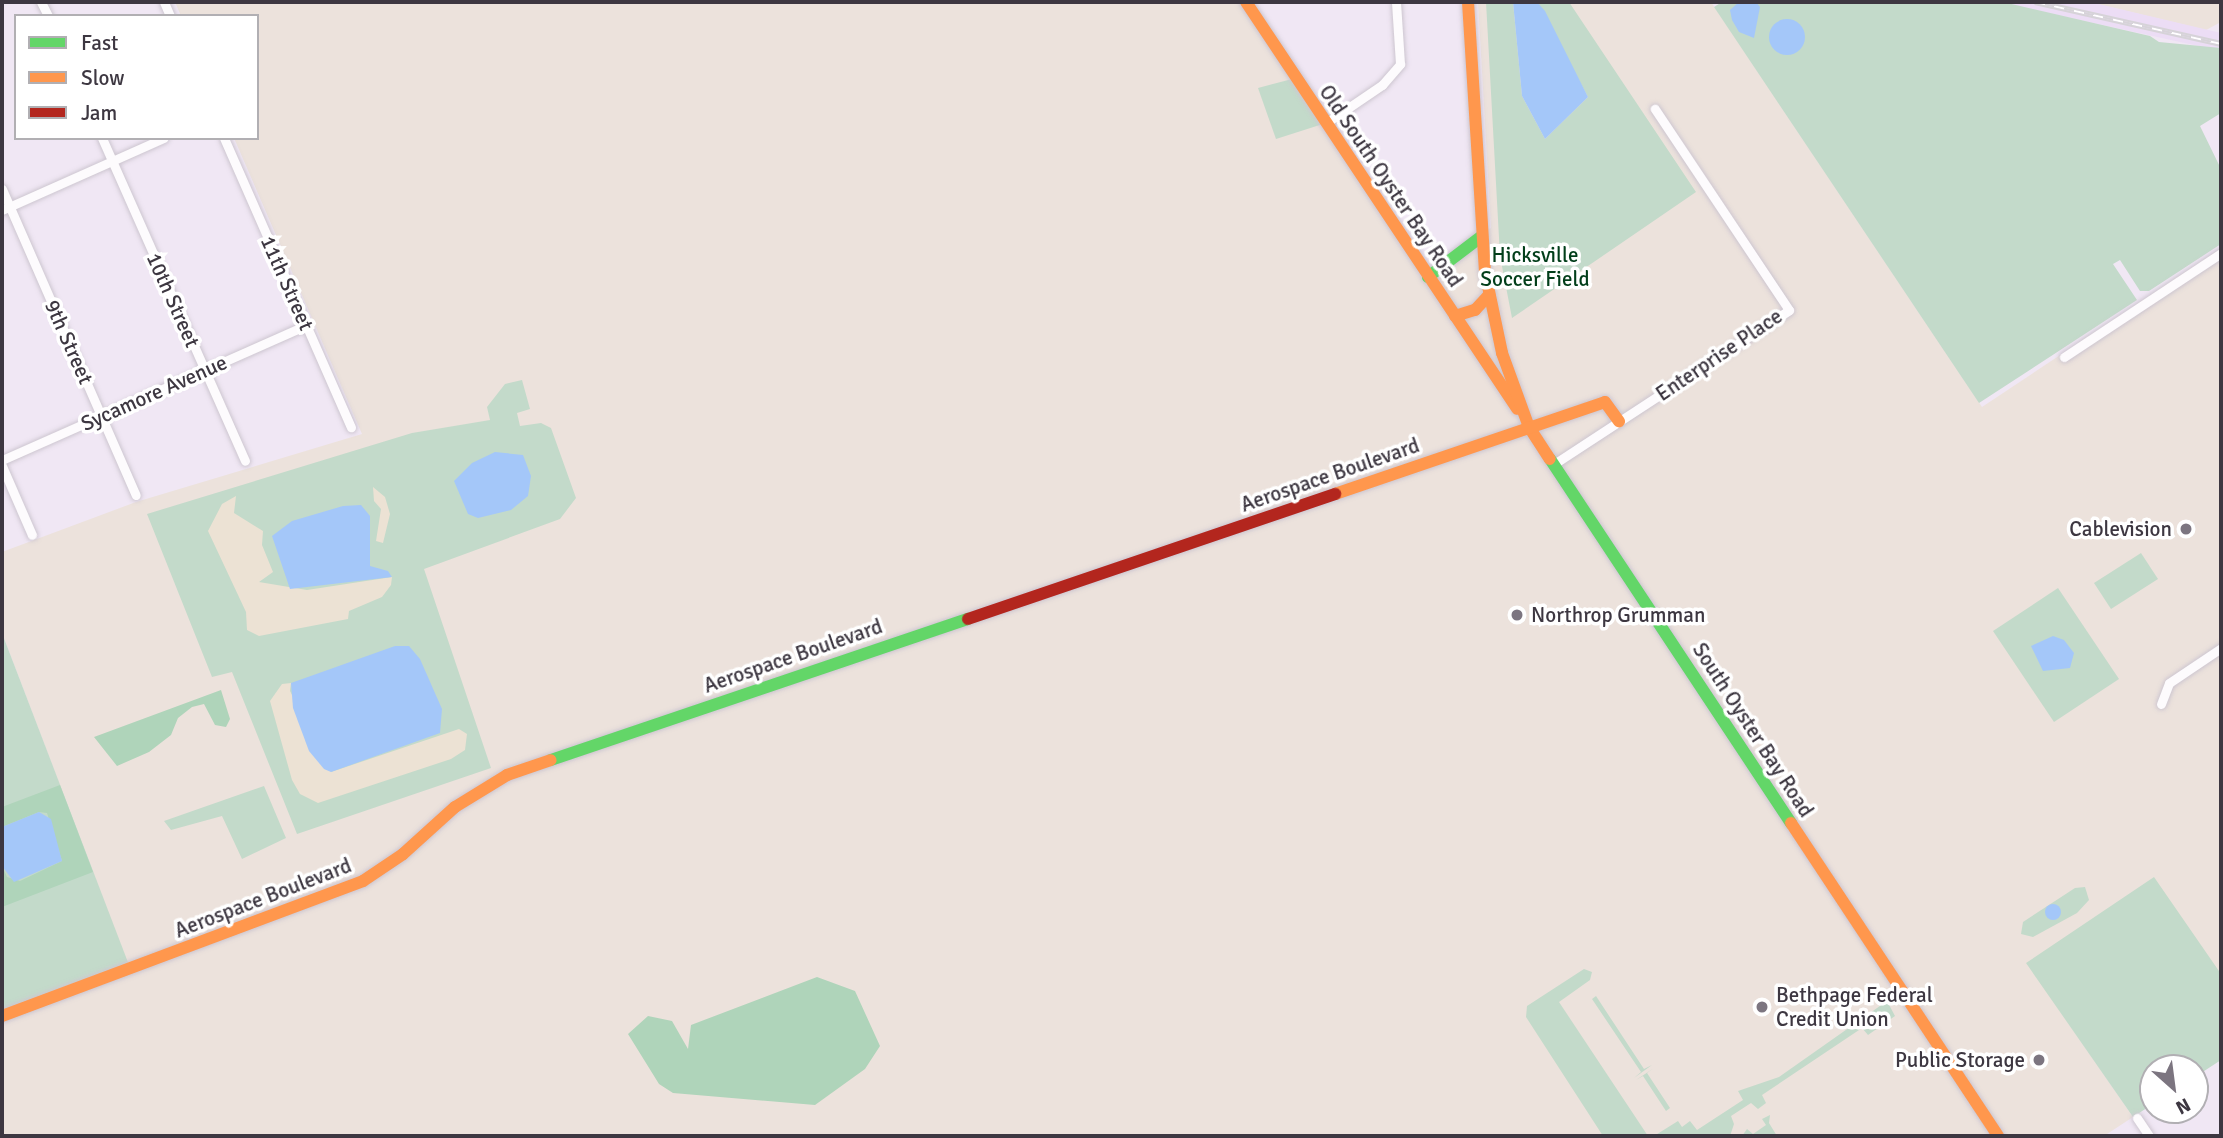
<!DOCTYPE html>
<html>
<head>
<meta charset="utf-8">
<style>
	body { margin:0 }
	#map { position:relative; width:2223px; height:1138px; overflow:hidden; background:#f0e7f4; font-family:Signika,sans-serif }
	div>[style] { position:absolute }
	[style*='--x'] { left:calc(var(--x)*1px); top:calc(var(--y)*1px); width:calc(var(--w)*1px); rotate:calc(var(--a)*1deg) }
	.commercial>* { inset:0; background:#ece2dc }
	.built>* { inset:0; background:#ecddf5 }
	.green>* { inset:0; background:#c3daca }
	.forest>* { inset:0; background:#afd4ba }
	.sand>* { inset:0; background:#ece2d4 }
	.water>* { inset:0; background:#a4c7f9 }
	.round { border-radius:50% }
	.roads { filter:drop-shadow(0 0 2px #cdc6d0) drop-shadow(0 0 2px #cdc6d0) }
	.street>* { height:9px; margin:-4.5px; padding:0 4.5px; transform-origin:4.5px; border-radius:4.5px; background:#fdfbfd }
	.fast>* { height:12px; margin:-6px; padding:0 6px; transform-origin:6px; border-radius:6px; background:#63d668 }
	.slow>* { height:12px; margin:-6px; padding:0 6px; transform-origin:6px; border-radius:6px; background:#ff974d }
	.jam>* { height:12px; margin:-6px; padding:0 6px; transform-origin:6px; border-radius:6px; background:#b3261e }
	.rail>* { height:6px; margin-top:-3px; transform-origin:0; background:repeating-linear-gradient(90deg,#fff 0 10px,#d6d3d8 0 20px); box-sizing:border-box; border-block:2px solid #d6d3d8 }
	.dots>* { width:19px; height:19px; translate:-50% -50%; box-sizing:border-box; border:4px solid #fff; border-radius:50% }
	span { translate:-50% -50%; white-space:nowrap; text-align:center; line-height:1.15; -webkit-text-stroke:7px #fff; paint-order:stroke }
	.street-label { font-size:21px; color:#3d3741 }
	.park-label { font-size:21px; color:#023e1a }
	.poi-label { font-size:21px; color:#3d3741 }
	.right { translate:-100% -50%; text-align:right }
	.left { translate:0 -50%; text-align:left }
	.frame { position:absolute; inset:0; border:4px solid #3d3741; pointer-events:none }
	.legend { position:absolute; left:14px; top:14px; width:245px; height:126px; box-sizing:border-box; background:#fff; border:2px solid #b1afb3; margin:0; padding:9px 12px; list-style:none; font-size:21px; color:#3d3741 }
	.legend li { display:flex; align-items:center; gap:14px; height:35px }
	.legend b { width:35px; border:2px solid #b1afb3 }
	.north { position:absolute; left:2139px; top:1054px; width:70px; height:70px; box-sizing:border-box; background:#fff; border:2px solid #b1afb3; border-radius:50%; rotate:152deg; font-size:19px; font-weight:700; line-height:28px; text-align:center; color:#3d3741 }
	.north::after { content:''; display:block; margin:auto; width:24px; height:32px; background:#7c7580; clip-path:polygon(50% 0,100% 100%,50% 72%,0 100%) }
</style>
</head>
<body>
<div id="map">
	<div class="commercial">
		<i style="clip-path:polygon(175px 2px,1249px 2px,1427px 269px,1491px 228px,1478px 2px,1711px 2px,1982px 407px,2221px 248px,2221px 974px,2027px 963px,2133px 1117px,2104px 1136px,2px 1136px,2px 1011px,128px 965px,2px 633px,2px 552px,136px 502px,362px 434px,234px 138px,257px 138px,257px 16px,181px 16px)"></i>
		<i style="clip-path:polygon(2089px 2px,2219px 2px,2221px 22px,2206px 30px)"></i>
	</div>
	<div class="built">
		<i style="clip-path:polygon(1998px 2px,2090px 2px,2221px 33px,2221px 51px)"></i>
	</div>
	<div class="green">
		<i style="clip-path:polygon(1486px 2px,1513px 2px,1522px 96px,1545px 139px,1588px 97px,1537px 2px,1569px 2px,1696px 192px,1512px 318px,1500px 256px)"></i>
		<i style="clip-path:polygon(1722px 2px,2003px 2px,2150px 36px,2159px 42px,2221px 48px,2221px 113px,2200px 126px,2221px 169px,2221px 244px,2149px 291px,2140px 291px,2120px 260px,2113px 264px,2137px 300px,1979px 403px,1714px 7px)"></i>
		<i style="clip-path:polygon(1296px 78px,1326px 123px,1276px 139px,1258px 88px)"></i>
		<i style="clip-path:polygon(522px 380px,530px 409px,517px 413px,520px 426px,541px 423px,551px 428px,576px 498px,560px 519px,424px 569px,491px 768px,297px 834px,232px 672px,212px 677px,147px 514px,412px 433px,490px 420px,487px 407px,505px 384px)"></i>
		<i style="clip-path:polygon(2141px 553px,2158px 579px,2111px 609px,2094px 583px)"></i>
		<i style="clip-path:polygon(2058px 588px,2119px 679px,2054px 722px,1993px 631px)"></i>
		<i style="clip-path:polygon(2px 633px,129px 965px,2px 1011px)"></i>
		<i style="clip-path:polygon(264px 786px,286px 838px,242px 859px,222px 816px,171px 830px,164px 821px)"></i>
		<i style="clip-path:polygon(2154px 877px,2221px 974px,2221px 1060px,2195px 1077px,2195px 1068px,2153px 1068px,2153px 1104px,2133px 1117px,2026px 963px)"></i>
		<i style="clip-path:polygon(2085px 887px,2089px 900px,2077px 913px,2033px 937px,2021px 934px,2023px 922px,2075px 888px)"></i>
		<i style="clip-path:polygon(1584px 969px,1592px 972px,1590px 980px,1559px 1002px,1648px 1136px,1603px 1136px,1526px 1017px,1527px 1006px)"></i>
		<i style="clip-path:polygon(1596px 996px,1644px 1069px,1652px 1065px,1634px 1078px,1641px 1072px,1592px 999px)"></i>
		<i style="clip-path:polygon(1887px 1001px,1895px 1016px,1868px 1035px,1862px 1028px,1762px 1095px,1766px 1103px,1758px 1109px,1751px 1103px,1731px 1116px,1734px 1124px,1730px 1136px,1654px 1136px,1678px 1121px,1682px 1127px,1690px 1121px,1697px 1130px,1743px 1100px,1738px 1091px,1779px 1077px)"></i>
		<i style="clip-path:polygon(1654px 1068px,1647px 1073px,1670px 1108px,1666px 1111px,1643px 1076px,1636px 1080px)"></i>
		<i style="clip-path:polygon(1770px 1115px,1769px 1123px,1777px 1136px,1742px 1136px,1747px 1129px,1753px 1134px,1766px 1125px,1762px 1119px)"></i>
	</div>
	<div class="forest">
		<i style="clip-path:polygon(221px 690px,230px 719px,226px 727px,215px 725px,204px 704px,192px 707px,178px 718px,171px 735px,149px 752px,117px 766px,94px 737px)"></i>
		<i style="clip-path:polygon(60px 785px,93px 872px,2px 907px,2px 866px,7px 877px,20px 881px,62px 861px,47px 813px,39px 812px,2px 827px,2px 807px)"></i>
		<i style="clip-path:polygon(817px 977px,855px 991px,880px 1046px,865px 1069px,815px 1105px,673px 1093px,659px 1084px,628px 1034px,648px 1016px,672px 1021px,688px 1049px,691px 1025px)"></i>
	</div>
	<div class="sand">
		<i style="clip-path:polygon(373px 487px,385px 497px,390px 514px,383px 543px,376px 541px,381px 509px,374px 501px)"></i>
		<i style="clip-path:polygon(236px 496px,234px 513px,263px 531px,262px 545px,273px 572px,259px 582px,307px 590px,392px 577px,391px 585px,382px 597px,349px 611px,348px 619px,259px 636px,247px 630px,246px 612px,208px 531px,222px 504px)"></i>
		<i style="clip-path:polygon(291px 683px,290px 691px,331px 772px,459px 729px,467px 734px,465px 750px,451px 759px,318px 803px,300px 794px,292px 780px,270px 701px,282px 684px)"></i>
	</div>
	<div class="water">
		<i style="clip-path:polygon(1513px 2px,1537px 2px,1545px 11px,1588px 97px,1545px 139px,1522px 96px)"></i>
		<i style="clip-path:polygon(1739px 2px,1756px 2px,1760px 7px,1754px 38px,1739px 32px,1732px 20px,1730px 10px)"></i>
		<i class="round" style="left:1769px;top:19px;width:36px;height:36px"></i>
		<i style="clip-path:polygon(495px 452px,523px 455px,531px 476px,528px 496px,511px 510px,478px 518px,468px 514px,454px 481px,472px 463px)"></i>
		<i style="clip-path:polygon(361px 505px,370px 516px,370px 566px,388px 571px,392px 577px,290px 589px,272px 536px,292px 521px,343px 506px)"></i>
		<i style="clip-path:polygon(2053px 636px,2064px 640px,2074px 653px,2070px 668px,2043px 671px,2031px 646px)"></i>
		<i style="clip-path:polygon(395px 646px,409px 646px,420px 659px,442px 709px,440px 733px,331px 772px,324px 769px,309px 751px,293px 708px,291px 683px)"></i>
		<i style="clip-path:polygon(39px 812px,51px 819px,62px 861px,14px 882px,2px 866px,2px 827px)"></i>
		<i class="round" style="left:2045px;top:904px;width:16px;height:16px"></i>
	</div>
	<div class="roads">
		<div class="street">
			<i style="--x:41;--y:2;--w:16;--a:63"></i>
			<i style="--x:164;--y:2;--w:15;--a:67"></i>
			<i style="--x:1326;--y:123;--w:68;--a:-34.2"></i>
			<i style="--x:1382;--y:85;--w:28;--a:-49"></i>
			<i style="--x:1400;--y:64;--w:62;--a:-93.7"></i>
			<i style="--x:102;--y:138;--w:353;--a:66.1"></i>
			<i style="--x:224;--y:138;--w:316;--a:66.3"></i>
			<i style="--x:2;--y:189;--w:334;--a:66.4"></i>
			<i style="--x:2;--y:210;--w:177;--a:-24"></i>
			<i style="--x:2064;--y:357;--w:188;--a:-33.5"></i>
			<i style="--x:2;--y:460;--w:331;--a:-23.9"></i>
			<i style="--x:1554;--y:464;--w:281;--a:-33.2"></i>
			<i style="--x:1789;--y:310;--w:242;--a:-123.7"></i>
			<i style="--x:2;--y:466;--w:75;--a:66.5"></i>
			<i style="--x:2161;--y:704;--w:22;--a:-69"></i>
			<i style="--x:2169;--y:683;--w:63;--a:-33.9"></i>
			<i style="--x:2137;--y:1118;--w:22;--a:56"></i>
		</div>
		<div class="fast">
			<i style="--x:1428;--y:277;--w:68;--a:-37.2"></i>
			<i style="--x:1550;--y:459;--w:437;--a:56.5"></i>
			<i style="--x:551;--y:760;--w:440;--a:-18.7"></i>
		</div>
		<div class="slow">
			<i style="--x:1246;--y:2;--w:489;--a:56.3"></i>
			<i style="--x:1468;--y:2;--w:271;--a:86.4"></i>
			<i style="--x:1485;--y:272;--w:83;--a:78.1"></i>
			<i style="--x:1502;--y:353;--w:79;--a:70"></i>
			<i style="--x:1529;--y:427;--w:38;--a:57"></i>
			<i style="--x:1455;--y:316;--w:21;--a:-17"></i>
			<i style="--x:1475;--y:310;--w:21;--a:-47"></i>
			<i style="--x:1335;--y:494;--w:285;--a:-18.8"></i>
			<i style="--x:1605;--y:402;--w:24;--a:54"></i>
			<i style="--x:1791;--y:823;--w:375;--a:56.5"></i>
			<i style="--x:2;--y:1016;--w:385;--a:-20.5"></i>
			<i style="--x:363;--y:881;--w:48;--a:-34"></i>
			<i style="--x:403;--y:854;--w:70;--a:-42.1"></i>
			<i style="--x:455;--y:807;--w:61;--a:-31.6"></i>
			<i style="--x:507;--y:775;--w:46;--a:-18.8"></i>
		</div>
		<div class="jam">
			<i style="--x:968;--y:619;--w:388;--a:-18.8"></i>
		</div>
	</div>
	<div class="rail">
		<i style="--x:2035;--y:2;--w:191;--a:12.7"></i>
	</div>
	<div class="dots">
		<i style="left:2186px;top:529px;background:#7c7580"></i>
		<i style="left:1517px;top:615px;background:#7c7580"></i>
		<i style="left:1762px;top:1007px;background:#7c7580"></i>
		<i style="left:2039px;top:1060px;background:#7c7580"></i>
	</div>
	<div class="street-label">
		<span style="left:1391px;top:186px;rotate:56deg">Old South Oyster Bay Road</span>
		<span style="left:287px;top:283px;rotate:66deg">11th Street</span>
		<span style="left:173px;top:300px;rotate:66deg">10th Street</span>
		<span style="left:69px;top:342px;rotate:66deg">9th Street</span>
		<span style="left:1719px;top:355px;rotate:-34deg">Enterprise Place</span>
		<span style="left:154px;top:393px;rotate:-24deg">Sycamore Avenue</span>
		<span style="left:1330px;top:475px;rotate:-19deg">Aerospace Boulevard</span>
		<span style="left:793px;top:656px;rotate:-19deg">Aerospace Boulevard</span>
		<span style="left:1753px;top:730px;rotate:57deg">South Oyster Bay Road</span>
		<span style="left:263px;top:898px;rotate:-21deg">Aerospace Boulevard</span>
	</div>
	<div class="park-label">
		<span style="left:1535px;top:267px">Hicksville<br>Soccer Field</span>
	</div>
	<div class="poi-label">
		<span class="right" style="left:2172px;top:529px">Cablevision</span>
		<span class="left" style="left:1531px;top:615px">Northrop Grumman</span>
		<span class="left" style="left:1776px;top:1007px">Bethpage Federal<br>Credit Union</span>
		<span class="right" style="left:2025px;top:1060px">Public Storage</span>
	</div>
	<div class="frame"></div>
	<ul class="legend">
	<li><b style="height:9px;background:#63d668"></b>Fast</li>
	<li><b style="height:9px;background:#ff974d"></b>Slow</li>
	<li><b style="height:9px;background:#b3261e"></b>Jam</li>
	</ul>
	<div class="north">N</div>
</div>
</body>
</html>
